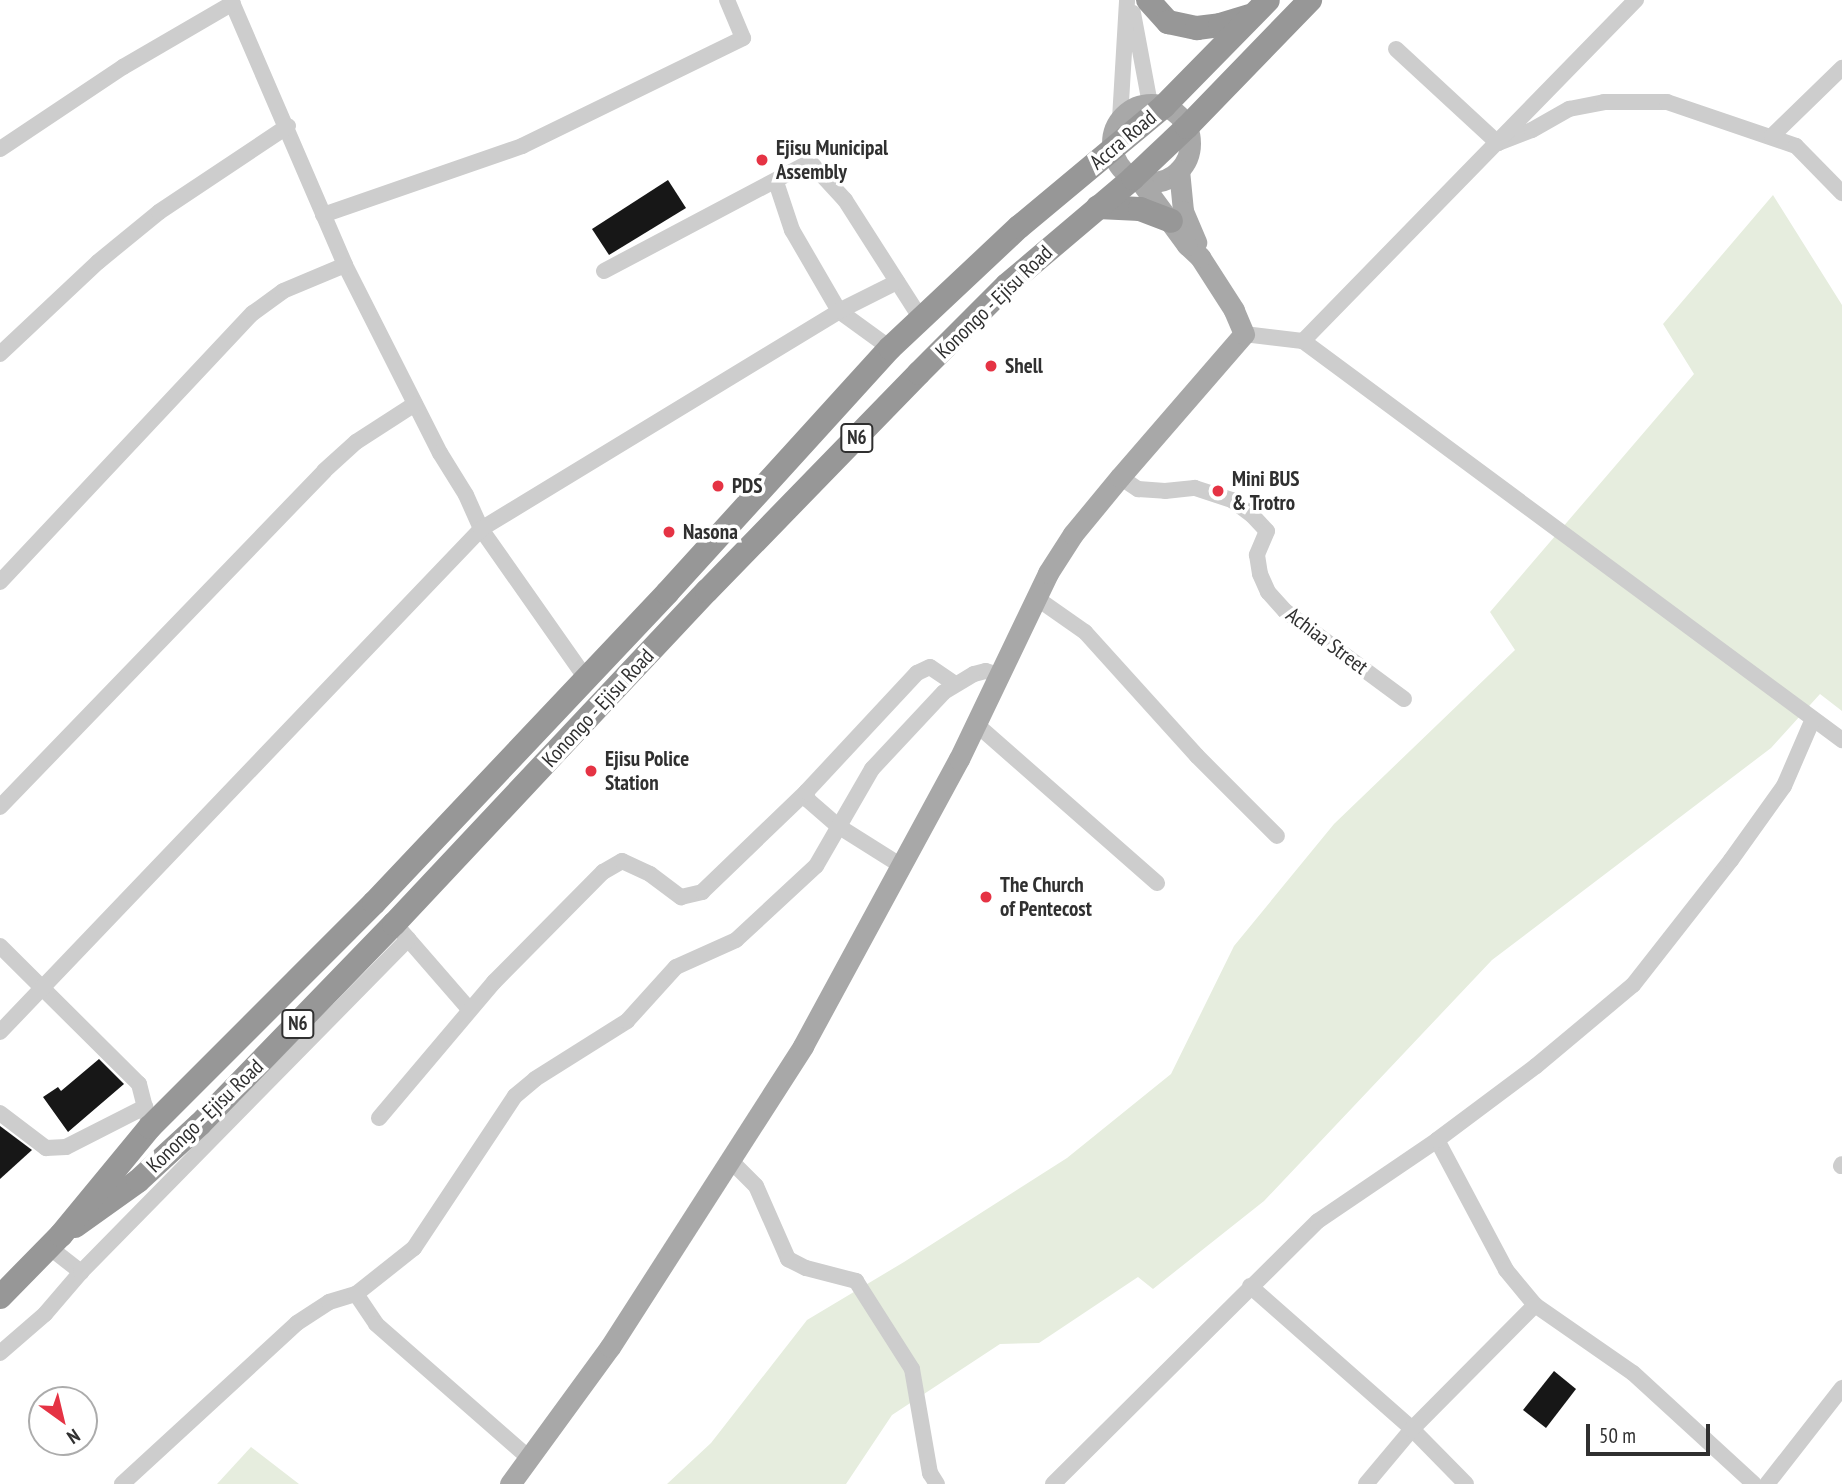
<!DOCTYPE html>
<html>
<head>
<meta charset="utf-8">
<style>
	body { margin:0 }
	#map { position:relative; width:1842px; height:1484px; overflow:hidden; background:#fff; font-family:"PT Sans Narrow",sans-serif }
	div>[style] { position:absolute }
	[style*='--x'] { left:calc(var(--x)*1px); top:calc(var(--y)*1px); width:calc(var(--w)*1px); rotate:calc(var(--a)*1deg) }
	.green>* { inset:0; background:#e6edde }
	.building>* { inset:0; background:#171717 }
	.minor>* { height:16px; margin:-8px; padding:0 8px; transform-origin:8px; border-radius:8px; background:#cdcdcd }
	.major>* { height:21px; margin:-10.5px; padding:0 10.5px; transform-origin:10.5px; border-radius:10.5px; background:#a8a8a8 }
	.major>.ring { margin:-10.5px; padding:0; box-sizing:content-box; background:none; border:21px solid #a8a8a8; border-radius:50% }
	.highway>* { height:24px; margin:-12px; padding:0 12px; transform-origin:12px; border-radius:12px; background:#979797 }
	.dots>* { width:19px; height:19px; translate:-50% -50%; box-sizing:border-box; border:4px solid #fff; border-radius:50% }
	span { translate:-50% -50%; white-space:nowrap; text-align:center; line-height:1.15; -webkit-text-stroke:7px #fff; paint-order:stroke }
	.shield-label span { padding:2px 5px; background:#fff; border:2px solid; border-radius:5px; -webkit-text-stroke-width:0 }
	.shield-label { font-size:19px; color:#303030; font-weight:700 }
	.street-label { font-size:21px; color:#303030 }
	.poi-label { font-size:21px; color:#303030; font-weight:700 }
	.left { translate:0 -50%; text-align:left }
	.north { position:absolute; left:28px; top:1386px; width:70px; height:70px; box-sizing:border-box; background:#fff; border:2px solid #acacac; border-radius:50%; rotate:146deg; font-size:19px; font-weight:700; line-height:28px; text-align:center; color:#303030 }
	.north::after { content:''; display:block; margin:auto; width:24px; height:32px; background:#e53344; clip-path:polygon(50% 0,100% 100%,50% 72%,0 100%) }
	.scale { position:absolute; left:1586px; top:1424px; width:124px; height:32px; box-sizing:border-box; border:4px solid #303030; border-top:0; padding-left:9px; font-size:21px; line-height:24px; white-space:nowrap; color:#303030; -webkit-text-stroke:5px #fff; paint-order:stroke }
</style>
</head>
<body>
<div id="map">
	<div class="green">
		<i style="clip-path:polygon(1773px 195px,1842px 305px,1842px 711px,1820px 694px,1771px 748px,1492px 960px,1264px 1201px,1153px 1289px,1138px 1277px,1039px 1343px,1000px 1344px,892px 1415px,846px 1484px,667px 1484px,711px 1443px,807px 1320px,904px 1262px,1067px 1158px,1171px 1074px,1234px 946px,1334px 824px,1515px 650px,1490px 612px,1694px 374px,1663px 324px)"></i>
		<i style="clip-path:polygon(251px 1447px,299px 1484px,217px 1484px)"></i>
	</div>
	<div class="building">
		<i style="clip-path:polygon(668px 180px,686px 208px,609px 255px,592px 229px)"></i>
		<i style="clip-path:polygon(99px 1059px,124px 1084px,68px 1132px,43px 1097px,58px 1087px,61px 1091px)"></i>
		<i style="clip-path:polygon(0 1126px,32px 1150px,0 1179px)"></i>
		<i style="clip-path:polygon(1554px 1371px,1576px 1389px,1546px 1428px,1523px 1410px)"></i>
	</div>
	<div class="minor">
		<i style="--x:231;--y:0;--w:288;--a:66.7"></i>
		<i style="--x:345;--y:265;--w:211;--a:63.2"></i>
		<i style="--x:440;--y:453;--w:49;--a:58.2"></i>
		<i style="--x:466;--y:495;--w:37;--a:66"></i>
		<i style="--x:481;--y:529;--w:181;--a:54.9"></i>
		<i style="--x:1133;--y:13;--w:93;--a:79.4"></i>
		<i style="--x:1396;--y:49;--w:139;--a:42.7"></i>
		<i style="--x:1498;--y:143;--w:36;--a:-21"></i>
		<i style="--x:1532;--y:130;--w:43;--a:-29.6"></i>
		<i style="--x:1569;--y:109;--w:36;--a:-11"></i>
		<i style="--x:1604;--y:102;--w:63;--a:0"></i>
		<i style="--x:1667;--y:102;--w:136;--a:18.8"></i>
		<i style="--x:1796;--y:146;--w:66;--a:45.6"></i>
		<i style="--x:1120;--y:119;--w:119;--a:-86.6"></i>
		<i style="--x:1772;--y:136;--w:98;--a:-44.2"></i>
		<i style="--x:0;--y:149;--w:148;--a:-33.7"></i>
		<i style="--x:123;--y:67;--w:127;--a:-30.2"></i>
		<i style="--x:776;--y:182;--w:51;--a:71.6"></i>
		<i style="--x:792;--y:230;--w:94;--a:59.9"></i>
		<i style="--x:839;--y:311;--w:63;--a:36"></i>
		<i style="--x:323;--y:215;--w:211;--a:-19.1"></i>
		<i style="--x:522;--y:146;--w:246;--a:-26"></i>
		<i style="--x:743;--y:38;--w:41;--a:-112.8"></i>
		<i style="--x:604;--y:271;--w:233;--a:-27.9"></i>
		<i style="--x:810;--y:162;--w:52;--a:47.4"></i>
		<i style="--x:845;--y:200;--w:141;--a:57.4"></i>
		<i style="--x:1244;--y:334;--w:59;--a:6.8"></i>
		<i style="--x:1303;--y:341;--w:671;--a:36.51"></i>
		<i style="--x:1303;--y:341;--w:477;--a:-45.7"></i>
		<i style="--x:0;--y:354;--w:134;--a:-43.2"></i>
		<i style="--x:98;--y:262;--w:79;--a:-39.3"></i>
		<i style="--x:159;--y:212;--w:155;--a:-33.7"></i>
		<i style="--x:1120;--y:477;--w:22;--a:34"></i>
		<i style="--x:1138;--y:489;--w:27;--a:4"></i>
		<i style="--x:1165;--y:491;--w:30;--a:-6"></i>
		<i style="--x:1195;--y:488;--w:39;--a:18"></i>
		<i style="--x:1232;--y:500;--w:25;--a:37"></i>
		<i style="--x:1252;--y:515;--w:22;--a:47"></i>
		<i style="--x:1267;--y:531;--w:26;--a:113"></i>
		<i style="--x:1257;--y:555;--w:19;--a:81"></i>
		<i style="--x:1260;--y:574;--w:20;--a:66"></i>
		<i style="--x:1268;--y:592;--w:25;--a:48"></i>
		<i style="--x:1285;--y:611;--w:148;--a:36.5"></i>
		<i style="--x:0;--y:582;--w:369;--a:-46.8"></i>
		<i style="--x:253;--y:313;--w:37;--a:-36"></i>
		<i style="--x:283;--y:291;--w:67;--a:-22.8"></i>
		<i style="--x:1035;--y:597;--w:61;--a:35"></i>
		<i style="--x:1085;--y:632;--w:167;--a:47.9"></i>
		<i style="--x:1197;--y:756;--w:113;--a:45"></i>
		<i style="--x:976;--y:724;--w:241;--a:41.3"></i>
		<i style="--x:806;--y:792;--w:8;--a:76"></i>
		<i style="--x:808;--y:800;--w:40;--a:41"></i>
		<i style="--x:838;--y:826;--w:77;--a:32.2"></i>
		<i style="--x:0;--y:807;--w:467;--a:-46"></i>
		<i style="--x:324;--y:471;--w:43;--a:-42.2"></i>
		<i style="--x:356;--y:442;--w:70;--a:-32.8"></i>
		<i style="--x:402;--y:932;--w:102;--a:49"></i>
		<i style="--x:0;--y:946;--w:196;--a:44.8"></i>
		<i style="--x:139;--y:1084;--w:44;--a:75.7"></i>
		<i style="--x:0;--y:1032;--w:696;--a:-46.28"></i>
		<i style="--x:481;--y:529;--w:419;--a:-31.3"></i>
		<i style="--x:839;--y:311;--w:65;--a:-26.6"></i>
		<i style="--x:0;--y:1113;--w:58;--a:37.3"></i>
		<i style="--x:46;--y:1148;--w:20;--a:-3"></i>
		<i style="--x:66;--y:1147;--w:89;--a:-26.9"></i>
		<i style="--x:379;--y:1118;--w:178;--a:-49.8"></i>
		<i style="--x:494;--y:982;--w:155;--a:-45.3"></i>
		<i style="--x:603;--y:872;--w:22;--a:-30"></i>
		<i style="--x:622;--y:861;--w:31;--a:25"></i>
		<i style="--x:650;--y:874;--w:39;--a:37"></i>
		<i style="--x:681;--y:897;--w:22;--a:-13"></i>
		<i style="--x:702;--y:892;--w:144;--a:-43.9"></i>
		<i style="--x:806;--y:792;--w:163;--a:-47"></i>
		<i style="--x:917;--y:673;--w:14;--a:-25"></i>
		<i style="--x:930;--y:667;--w:30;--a:34"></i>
		<i style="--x:1437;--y:1140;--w:147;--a:62"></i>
		<i style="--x:1506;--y:1270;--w:45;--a:50.4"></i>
		<i style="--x:1535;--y:1305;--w:119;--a:34.8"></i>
		<i style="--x:1633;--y:1373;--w:164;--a:42.5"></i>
		<i style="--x:731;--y:1161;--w:35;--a:45"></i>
		<i style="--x:756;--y:1186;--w:80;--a:66.3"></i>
		<i style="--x:788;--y:1259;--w:20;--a:27"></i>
		<i style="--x:806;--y:1268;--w:52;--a:14.6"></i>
		<i style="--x:856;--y:1281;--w:104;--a:57.5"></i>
		<i style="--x:912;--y:1369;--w:106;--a:80.2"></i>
		<i style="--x:930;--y:1473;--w:13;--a:58"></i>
		<i style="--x:1841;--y:1166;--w:2;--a:-63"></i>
		<i style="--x:49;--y:1247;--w:41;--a:38"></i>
		<i style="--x:1250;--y:1286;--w:216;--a:41.4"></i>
		<i style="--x:1412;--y:1429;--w:77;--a:45.5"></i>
		<i style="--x:356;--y:1294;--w:36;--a:56"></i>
		<i style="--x:376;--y:1324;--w:203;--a:41.2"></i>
		<i style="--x:0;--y:1353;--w:60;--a:-40.9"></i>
		<i style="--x:45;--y:1314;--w:55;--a:-49.4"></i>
		<i style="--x:81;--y:1272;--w:467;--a:-45.5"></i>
		<i style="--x:122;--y:1484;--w:238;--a:-42.6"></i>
		<i style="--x:297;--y:1323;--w:38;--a:-33"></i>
		<i style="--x:329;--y:1302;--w:28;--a:-17"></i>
		<i style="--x:356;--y:1294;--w:74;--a:-38.4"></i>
		<i style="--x:414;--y:1248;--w:182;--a:-56.4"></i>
		<i style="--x:515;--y:1096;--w:26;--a:-40"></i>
		<i style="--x:535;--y:1079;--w:109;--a:-32.2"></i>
		<i style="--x:627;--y:1021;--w:73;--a:-47.8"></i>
		<i style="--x:676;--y:967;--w:66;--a:-24.2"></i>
		<i style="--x:736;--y:940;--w:109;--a:-42.8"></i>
		<i style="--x:816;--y:866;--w:112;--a:-60"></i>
		<i style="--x:872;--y:769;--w:105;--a:-46.9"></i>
		<i style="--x:944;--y:692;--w:35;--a:-31"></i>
		<i style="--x:974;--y:674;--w:12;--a:-14"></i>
		<i style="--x:986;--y:671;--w:16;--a:18"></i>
		<i style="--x:1053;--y:1484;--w:373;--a:-44.8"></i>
		<i style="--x:1318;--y:1221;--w:144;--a:-34.2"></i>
		<i style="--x:1437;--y:1140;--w:124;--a:-36.8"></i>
		<i style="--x:1536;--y:1066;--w:126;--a:-39.9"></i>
		<i style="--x:1633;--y:985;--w:159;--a:-51.9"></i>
		<i style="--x:1731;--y:860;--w:91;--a:-54.4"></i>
		<i style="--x:1784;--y:786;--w:73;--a:-66.6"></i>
		<i style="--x:1366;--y:1484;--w:72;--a:-50.1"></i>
		<i style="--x:1412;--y:1429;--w:175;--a:-45.2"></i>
		<i style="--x:1767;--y:1484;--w:122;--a:-52"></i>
	</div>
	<div class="major">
		<i class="ring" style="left:1112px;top:104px;width:57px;height:57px"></i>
		<i style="--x:1179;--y:170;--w:41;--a:84.4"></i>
		<i style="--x:1183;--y:211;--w:34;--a:67"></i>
		<i style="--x:510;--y:1484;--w:170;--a:-53.9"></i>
		<i style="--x:610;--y:1347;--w:358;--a:-57.3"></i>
		<i style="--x:803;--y:1046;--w:327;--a:-61.5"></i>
		<i style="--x:959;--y:759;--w:206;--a:-64.4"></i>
		<i style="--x:1048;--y:573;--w:46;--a:-57.3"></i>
		<i style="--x:1073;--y:534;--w:74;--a:-50.5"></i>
		<i style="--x:1120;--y:477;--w:189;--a:-49.1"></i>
		<i style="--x:1244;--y:334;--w:26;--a:-113"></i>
		<i style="--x:1234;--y:310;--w:63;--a:-122.7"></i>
		<i style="--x:1200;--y:257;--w:18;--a:-137"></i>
		<i style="--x:1187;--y:245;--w:79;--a:-126.3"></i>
	</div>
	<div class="highway">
		<i style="--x:1148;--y:0;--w:30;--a:48"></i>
		<i style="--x:1168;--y:22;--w:30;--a:12"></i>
		<i style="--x:1197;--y:28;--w:23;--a:-7"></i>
		<i style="--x:1220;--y:25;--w:31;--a:-17"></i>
		<i style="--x:1098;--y:207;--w:42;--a:2.7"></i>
		<i style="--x:1140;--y:209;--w:33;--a:21"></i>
		<i style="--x:75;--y:1226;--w:77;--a:-35.5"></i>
		<i style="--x:138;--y:1181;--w:84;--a:-42.6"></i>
		<i style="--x:200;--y:1124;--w:279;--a:-45.9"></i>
		<i style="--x:394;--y:924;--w:457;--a:-46.8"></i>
		<i style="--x:707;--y:591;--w:304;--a:-45.8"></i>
		<i style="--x:919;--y:373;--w:124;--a:-45"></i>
		<i style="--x:1007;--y:285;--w:165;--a:-40.3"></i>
		<i style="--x:1133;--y:178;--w:74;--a:-43.4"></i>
		<i style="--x:1187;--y:127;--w:177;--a:-45.9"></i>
		<i style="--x:0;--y:1297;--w:87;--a:-45.5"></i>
		<i style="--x:61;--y:1235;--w:140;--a:-50.5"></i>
		<i style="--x:150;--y:1127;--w:317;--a:-45"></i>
		<i style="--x:374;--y:903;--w:427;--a:-46.6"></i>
		<i style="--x:667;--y:593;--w:331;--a:-47.7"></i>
		<i style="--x:890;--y:348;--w:177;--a:-43.2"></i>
		<i style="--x:1019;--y:227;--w:189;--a:-39.8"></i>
		<i style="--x:1164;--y:106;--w:148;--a:-45.5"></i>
	</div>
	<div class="dots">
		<i style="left:762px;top:160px;background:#e53344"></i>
		<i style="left:991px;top:366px;background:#e53344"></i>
		<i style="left:718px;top:486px;background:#e53344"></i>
		<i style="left:1218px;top:491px;background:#e53344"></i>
		<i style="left:669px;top:532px;background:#e53344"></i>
		<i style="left:591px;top:771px;background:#e53344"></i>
		<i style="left:986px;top:897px;background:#e53344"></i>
	</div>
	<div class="shield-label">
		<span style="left:857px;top:438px">N6</span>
		<span style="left:298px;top:1024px">N6</span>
	</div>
	<div class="street-label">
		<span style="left:1123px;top:140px;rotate:-40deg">Accra Road</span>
		<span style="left:994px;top:302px;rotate:-44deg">Konongo - Ejisu Road</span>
		<span style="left:1327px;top:641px;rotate:37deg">Achiaa Street</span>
		<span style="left:598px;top:708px;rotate:-47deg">Konongo - Ejisu Road</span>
		<span style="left:205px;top:1116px;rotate:-44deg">Konongo - Ejisu Road</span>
	</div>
	<div class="poi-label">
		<span class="left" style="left:776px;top:160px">Ejisu Municipal<br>Assembly</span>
		<span class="left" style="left:1005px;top:366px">Shell</span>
		<span class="left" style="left:1232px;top:491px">Mini BUS<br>&amp; Trotro</span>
		<span class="left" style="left:732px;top:486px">PDS</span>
		<span class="left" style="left:683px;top:532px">Nasona</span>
		<span class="left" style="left:605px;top:771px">Ejisu Police<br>Station</span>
		<span class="left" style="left:1000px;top:897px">The Church<br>of Pentecost</span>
	</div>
	<div class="north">N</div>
	<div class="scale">50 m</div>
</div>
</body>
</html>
